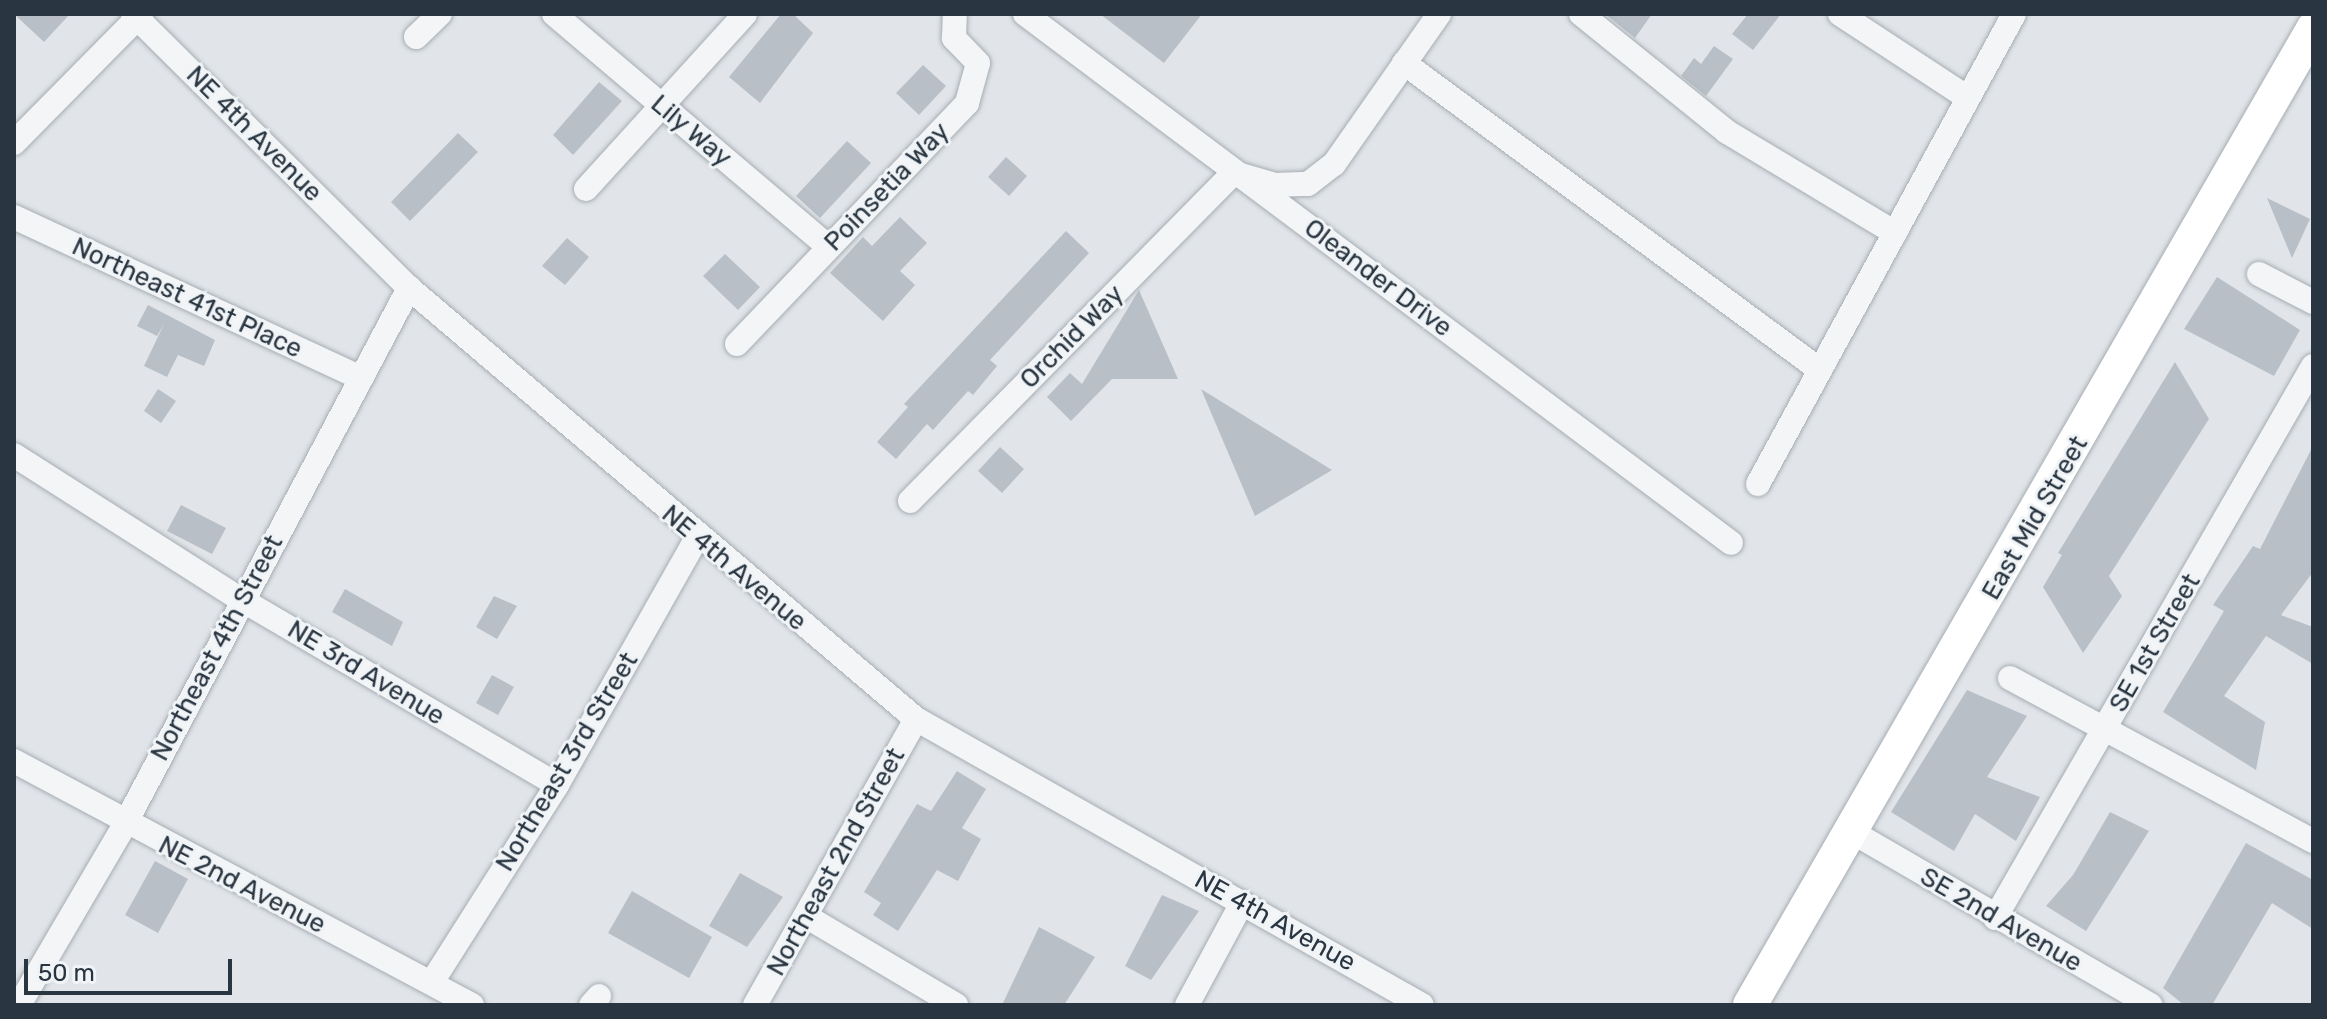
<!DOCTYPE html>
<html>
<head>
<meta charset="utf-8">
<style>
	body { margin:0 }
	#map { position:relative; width:2327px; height:1019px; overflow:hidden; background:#e1e5e9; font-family:Rubik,sans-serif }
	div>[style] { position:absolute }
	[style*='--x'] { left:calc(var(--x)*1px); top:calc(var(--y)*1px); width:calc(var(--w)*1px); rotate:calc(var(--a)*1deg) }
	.building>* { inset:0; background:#b8bfc6 }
	.roads { filter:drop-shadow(0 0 2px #a6adb3) drop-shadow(0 0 2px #a6adb3) }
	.street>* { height:24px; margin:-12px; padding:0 12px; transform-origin:12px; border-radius:12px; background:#f3f5f7 }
	.secondary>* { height:34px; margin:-17px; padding:0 17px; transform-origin:17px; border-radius:17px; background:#fff }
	span { translate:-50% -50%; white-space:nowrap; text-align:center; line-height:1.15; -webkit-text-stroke:6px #f0f4f7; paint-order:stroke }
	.street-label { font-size:26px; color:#293540 }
	.frame { position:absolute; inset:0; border:16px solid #293540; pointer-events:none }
	.scale { position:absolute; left:24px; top:959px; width:208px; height:36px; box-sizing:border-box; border:4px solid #293540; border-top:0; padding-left:10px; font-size:24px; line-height:28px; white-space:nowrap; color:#293540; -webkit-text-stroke:6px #f0f4f7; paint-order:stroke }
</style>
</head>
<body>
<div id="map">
	<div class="building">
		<i style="clip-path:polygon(14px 14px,70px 14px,44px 42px)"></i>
		<i style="clip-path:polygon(781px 14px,793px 14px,813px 33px,760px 103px,729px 77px)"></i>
		<i style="clip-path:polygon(1100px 14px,1202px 14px,1164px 63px)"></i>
		<i style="clip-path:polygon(1605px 14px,1652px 14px,1635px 38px)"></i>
		<i style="clip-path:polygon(1748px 14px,1781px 14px,1753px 50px,1732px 34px)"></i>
		<i style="clip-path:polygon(1714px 46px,1733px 59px,1706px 96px,1681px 76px,1694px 58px,1701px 64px)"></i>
		<i style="clip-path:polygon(923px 65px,946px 86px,919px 115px,896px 93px)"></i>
		<i style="clip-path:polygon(599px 82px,622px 101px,573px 155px,553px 135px)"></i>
		<i style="clip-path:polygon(458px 133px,478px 152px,410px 221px,391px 202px)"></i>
		<i style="clip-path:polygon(847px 141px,871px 163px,820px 218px,796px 196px)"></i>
		<i style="clip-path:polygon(1006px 157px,1027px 176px,1009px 196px,988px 177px)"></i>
		<i style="clip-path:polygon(2267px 198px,2310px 219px,2292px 258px)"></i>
		<i style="clip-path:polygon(900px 217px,927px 243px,900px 271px,915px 285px,883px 321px,830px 273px,863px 237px,872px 246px)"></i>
		<i style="clip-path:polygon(1066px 231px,1089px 253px,990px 360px,997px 366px,973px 395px,968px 391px,933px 430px,927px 424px,896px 459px,877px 442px,908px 407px,904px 404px)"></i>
		<i style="clip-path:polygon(567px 238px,589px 257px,565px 285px,542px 266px)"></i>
		<i style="clip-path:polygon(725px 254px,760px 287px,738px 310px,703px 276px)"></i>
		<i style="clip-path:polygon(2217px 277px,2300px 330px,2274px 376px,2184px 329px)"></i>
		<i style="clip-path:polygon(1139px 290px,1178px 379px,1112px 379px,1071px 421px,1047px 397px,1070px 373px,1082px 384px)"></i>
		<i style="clip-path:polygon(148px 305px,215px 340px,204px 366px,178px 355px,167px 377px,144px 366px,164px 324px,157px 336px,137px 326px)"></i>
		<i style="clip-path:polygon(2175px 362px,2209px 419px,2109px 576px,2122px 596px,2083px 653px,2043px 587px,2062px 555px,2058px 553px)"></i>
		<i style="clip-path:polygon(158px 389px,176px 401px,161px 423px,144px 411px)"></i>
		<i style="clip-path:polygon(1201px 389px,1332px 470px,1255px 516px)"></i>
		<i style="clip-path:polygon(2313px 446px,2313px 572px,2281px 615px,2313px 627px,2313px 664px,2266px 636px,2224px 696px,2265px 722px,2256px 770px,2163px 712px,2224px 611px,2213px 605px,2253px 546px,2260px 549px)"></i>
		<i style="clip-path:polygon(1000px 447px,1024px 469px,1002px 493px,978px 471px)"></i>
		<i style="clip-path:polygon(181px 505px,226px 528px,212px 554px,167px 531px)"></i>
		<i style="clip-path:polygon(345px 589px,403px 622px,392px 646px,332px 612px)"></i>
		<i style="clip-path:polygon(494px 596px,517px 606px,497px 639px,476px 627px)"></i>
		<i style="clip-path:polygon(492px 675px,514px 687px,498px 715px,476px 703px)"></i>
		<i style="clip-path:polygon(1967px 690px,2027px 716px,1987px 777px,2040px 797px,2016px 841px,1975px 814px,1954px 851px,1891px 812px)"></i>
		<i style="clip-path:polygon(957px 771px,986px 789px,962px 828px,981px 839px,958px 881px,937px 870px,898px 931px,873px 915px,881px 903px,864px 892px,917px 804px,931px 811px)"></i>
		<i style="clip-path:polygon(2110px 812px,2149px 831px,2086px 931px,2046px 906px,2073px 875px)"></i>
		<i style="clip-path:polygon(2246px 843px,2313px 880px,2313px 929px,2272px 903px,2212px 1005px,2184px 1005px,2163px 988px)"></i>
		<i style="clip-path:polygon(155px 861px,188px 879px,158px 933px,125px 915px)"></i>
		<i style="clip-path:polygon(740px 873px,783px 897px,747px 947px,709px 926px)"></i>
		<i style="clip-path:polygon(632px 891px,712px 937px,689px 978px,608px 933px)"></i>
		<i style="clip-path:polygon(1162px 895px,1199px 911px,1151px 980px,1125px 966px)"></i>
		<i style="clip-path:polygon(1039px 927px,1095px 957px,1064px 1005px,1002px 1005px)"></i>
	</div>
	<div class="roads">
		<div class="street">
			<i style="--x:133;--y:14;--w:389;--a:44.8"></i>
			<i style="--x:409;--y:288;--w:665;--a:40.37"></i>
			<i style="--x:916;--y:719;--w:581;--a:29.48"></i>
			<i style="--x:554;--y:14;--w:360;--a:40.3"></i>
			<i style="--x:1025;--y:14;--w:882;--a:36.84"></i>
			<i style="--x:1581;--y:14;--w:188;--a:38.9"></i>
			<i style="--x:1727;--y:132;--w:196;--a:31"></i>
			<i style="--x:1840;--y:14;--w:153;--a:33.3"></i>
			<i style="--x:416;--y:37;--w:33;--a:-44"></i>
			<i style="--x:1404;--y:63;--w:517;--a:36.43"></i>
			<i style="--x:14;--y:143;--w:181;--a:-45.4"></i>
			<i style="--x:586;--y:189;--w:236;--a:-47.7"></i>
			<i style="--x:14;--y:217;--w:383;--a:24.9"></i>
			<i style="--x:2259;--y:274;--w:61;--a:27.4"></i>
			<i style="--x:737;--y:344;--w:333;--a:-46.3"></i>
			<i style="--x:967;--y:103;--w:41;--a:-74.6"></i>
			<i style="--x:978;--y:63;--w:35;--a:-134"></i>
			<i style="--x:954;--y:38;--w:24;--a:-88"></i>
			<i style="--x:14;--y:455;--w:270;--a:32.5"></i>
			<i style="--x:242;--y:600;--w:365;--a:30.4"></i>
			<i style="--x:1758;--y:484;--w:535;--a:-61.42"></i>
			<i style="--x:910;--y:501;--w:461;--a:-45.4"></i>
			<i style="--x:1234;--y:173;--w:43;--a:16.3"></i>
			<i style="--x:1275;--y:185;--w:33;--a:-2"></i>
			<i style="--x:1308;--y:184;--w:33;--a:-38"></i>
			<i style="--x:1334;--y:164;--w:183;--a:-55"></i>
			<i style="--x:2010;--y:678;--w:344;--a:28.3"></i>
			<i style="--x:14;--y:761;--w:519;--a:28.05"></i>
			<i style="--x:1852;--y:832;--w:345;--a:30.1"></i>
			<i style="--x:809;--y:918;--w:171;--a:30.6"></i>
			<i style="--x:1995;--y:918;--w:637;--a:-60.05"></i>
			<i style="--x:432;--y:982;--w:233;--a:-57.6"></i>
			<i style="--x:557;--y:785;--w:284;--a:-60.5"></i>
			<i style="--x:19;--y:1005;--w:210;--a:-59.6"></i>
			<i style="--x:125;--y:824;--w:607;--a:-62.08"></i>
			<i style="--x:591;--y:1005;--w:12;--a:-48"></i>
			<i style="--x:755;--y:1005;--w:328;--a:-60.6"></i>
			<i style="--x:1187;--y:1005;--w:116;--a:-61.7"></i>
		</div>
		<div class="secondary">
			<i style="--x:1750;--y:1005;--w:1127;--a:-60.02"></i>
		</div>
	</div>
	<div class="street-label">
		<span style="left:691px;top:131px;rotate:40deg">Lily Way</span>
		<span style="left:254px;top:134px;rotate:45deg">NE 4th Avenue</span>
		<span style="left:887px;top:187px;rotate:-46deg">Poinsetia Way</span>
		<span style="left:1378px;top:278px;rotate:37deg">Oleander Drive</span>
		<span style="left:187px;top:298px;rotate:25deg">Northeast 41st Place</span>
		<span style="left:1072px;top:337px;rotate:-45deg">Orchid Way</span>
		<span style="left:2035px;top:518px;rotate:-60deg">East Mid Street</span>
		<span style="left:734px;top:568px;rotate:40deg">NE 4th Avenue</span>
		<span style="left:2155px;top:643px;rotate:-60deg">SE 1st Street</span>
		<span style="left:217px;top:648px;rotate:-62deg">Northeast 4th Street</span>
		<span style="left:366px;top:673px;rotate:31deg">NE 3rd Avenue</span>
		<span style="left:567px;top:762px;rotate:-59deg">Northeast 3rd Street</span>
		<span style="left:836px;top:862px;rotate:-61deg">Northeast 2nd Street</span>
		<span style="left:242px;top:885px;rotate:27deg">NE 2nd Avenue</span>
		<span style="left:2001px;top:920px;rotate:30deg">SE 2nd Avenue</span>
		<span style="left:1275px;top:921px;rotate:29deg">NE 4th Avenue</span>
	</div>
	<div class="frame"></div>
	<div class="scale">50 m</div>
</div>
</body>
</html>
